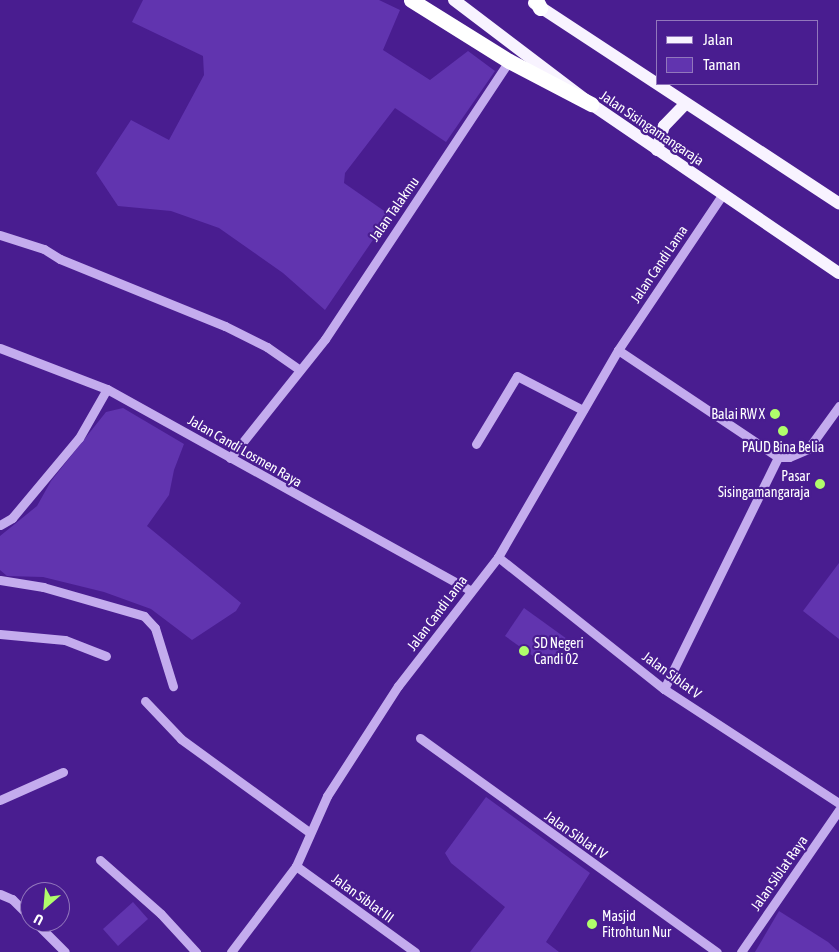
<!DOCTYPE html>
<html>
<head>
<meta charset="utf-8">
<style>
	body { margin:0 }
	#map { position:relative; width:839px; height:952px; overflow:hidden; background:#491d90; font-family:"Asap Condensed",sans-serif }
	div>[style] { position:absolute }
	[style*='--x'] { left:calc(var(--x)*1px); top:calc(var(--y)*1px); width:calc(var(--w)*1px); rotate:calc(var(--a)*1deg) }
	.green>* { inset:0; background:#6134af }
	.minor>* { height:9px; margin:-4.5px; padding:0 4.5px; transform-origin:4.5px; border-radius:4.5px; background:#c4acee }
	.major>* { height:12px; margin:-6px; padding:0 6px; transform-origin:6px; border-radius:6px; background:#f8f3ff }
	.highway>* { height:15px; margin:-7.5px; padding:0 7.5px; transform-origin:7.5px; border-radius:7.5px; background:#fff }
	.dots>* { width:14px; height:14px; translate:-50% -50%; box-sizing:border-box; border:2px solid #491d90; border-radius:50% }
	span { translate:-50% -50%; white-space:nowrap; text-align:center; line-height:1.15; -webkit-text-stroke:4.5px #491d90; paint-order:stroke }
	.street-label { font-size:14px; color:#fff }
	.poi-label { font-size:14px; color:#fff }
	.right { translate:-100% -50%; text-align:right }
	.left { translate:0 -50%; text-align:left }
	.legend { position:absolute; left:656px; top:20px; width:162px; height:65px; box-sizing:border-box; background:#491d90; border:1px solid #9277bc; margin:0; padding:6px 9px; list-style:none; font-size:15px; color:#fff }
	.legend li { display:flex; align-items:center; gap:10px; height:25px }
	.legend b { width:25px; border:1px solid #9277bc }
	.north { position:absolute; left:20px; top:882px; width:50px; height:50px; box-sizing:border-box; background:#491d90; border:1px solid #9277bc; border-radius:50%; rotate:207deg; font-size:14px; font-weight:700; line-height:20px; text-align:center; color:#fff }
	.north::after { content:''; display:block; margin:auto; width:18px; height:22px; background:#b0fd6b; clip-path:polygon(50% 0,100% 100%,50% 72%,0 100%) }
</style>
</head>
<body>
<div id="map">
	<div class="green">
		<i style="clip-path:polygon(143px 0,379px 0,400px 10px,383px 50px,430px 80px,468px 51px,495px 71px,446px 142px,395px 108px,345px 173px,344px 183px,390px 215px,325px 310px,283px 273px,219px 228px,171px 211px,118px 206px,96px 173px,131px 120px,169px 140px,204px 75px,203px 56px,132px 22px)"></i>
		<i style="clip-path:polygon(123px 408px,184px 444px,174px 470px,169px 495px,147px 526px,241px 603px,236px 611px,192px 640px,151px 609px,104px 592px,43px 577px,7px 576px,0 570px,0 536px,37px 506px,51px 481px,106px 412px)"></i>
		<i style="clip-path:polygon(839px 563px,839px 639px,803px 611px)"></i>
		<i style="clip-path:polygon(524px 608px,567px 639px,547px 666px,505px 636px)"></i>
		<i style="clip-path:polygon(486px 797px,590px 873px,546px 942px,559px 952px,470px 952px,505px 907px,451px 863px,445px 853px)"></i>
		<i style="clip-path:polygon(133px 902px,148px 919px,118px 946px,103px 929px)"></i>
		<i style="clip-path:polygon(779px 911px,828px 942px,839px 952px,755px 952px)"></i>
	</div>
	<div class="minor">
		<i style="--x:0;--y:235;--w:46;--a:17.7"></i>
		<i style="--x:44;--y:249;--w:19;--a:32"></i>
		<i style="--x:60;--y:259;--w:178;--a:22.1"></i>
		<i style="--x:225;--y:326;--w:47;--a:26.6"></i>
		<i style="--x:267;--y:347;--w:40;--a:34.9"></i>
		<i style="--x:0;--y:348;--w:115;--a:21"></i>
		<i style="--x:107;--y:389;--w:416;--a:29"></i>
		<i style="--x:618;--y:350;--w:192;--a:33.8"></i>
		<i style="--x:778;--y:457;--w:11;--a:0"></i>
		<i style="--x:789;--y:457;--w:21;--a:-23"></i>
		<i style="--x:808;--y:449;--w:53;--a:-54.2"></i>
		<i style="--x:476;--y:444;--w:79;--a:-58.9"></i>
		<i style="--x:517;--y:376;--w:74;--a:27.3"></i>
		<i style="--x:230;--y:458;--w:152;--a:-51.4"></i>
		<i style="--x:325;--y:339;--w:333;--a:-56.5"></i>
		<i style="--x:0;--y:525;--w:14;--a:-30"></i>
		<i style="--x:12;--y:518;--w:104;--a:-50.1"></i>
		<i style="--x:79;--y:438;--w:56;--a:-60.3"></i>
		<i style="--x:498;--y:557;--w:212;--a:38.5"></i>
		<i style="--x:664;--y:689;--w:209;--a:33.1"></i>
		<i style="--x:0;--y:580;--w:44;--a:9.2"></i>
		<i style="--x:43;--y:587;--w:105;--a:16"></i>
		<i style="--x:144;--y:616;--w:16;--a:47"></i>
		<i style="--x:155;--y:628;--w:61;--a:72.8"></i>
		<i style="--x:0;--y:634;--w:65;--a:5.3"></i>
		<i style="--x:65;--y:640;--w:44;--a:21.3"></i>
		<i style="--x:664;--y:689;--w:258;--a:-63.8"></i>
		<i style="--x:145;--y:701;--w:52;--a:46.5"></i>
		<i style="--x:181;--y:739;--w:158;--a:36"></i>
		<i style="--x:420;--y:738;--w:366;--a:35.8"></i>
		<i style="--x:0;--y:800;--w:69;--a:-24"></i>
		<i style="--x:100;--y:860;--w:81;--a:41.5"></i>
		<i style="--x:161;--y:914;--w:52;--a:47.4"></i>
		<i style="--x:296;--y:866;--w:147;--a:35.9"></i>
		<i style="--x:0;--y:894;--w:13;--a:23"></i>
		<i style="--x:12;--y:899;--w:25;--a:45"></i>
		<i style="--x:35;--y:922;--w:42;--a:45"></i>
		<i style="--x:231;--y:952;--w:108;--a:-52.9"></i>
		<i style="--x:296;--y:866;--w:77;--a:-66.1"></i>
		<i style="--x:327;--y:796;--w:131;--a:-57.2"></i>
		<i style="--x:398;--y:686;--w:163;--a:-52.2"></i>
		<i style="--x:498;--y:557;--w:239;--a:-59.9"></i>
		<i style="--x:618;--y:350;--w:188;--a:-56.1"></i>
		<i style="--x:741;--y:952;--w:173;--a:-55.4"></i>
	</div>
	<div class="major">
		<i style="--x:454;--y:0;--w:172;--a:37.2"></i>
		<i style="--x:591;--y:104;--w:300;--a:34.3"></i>
		<i style="--x:534;--y:3;--w:365;--a:33.3"></i>
		<i style="--x:657;--y:150;--w:25;--a:-74"></i>
		<i style="--x:664;--y:126;--w:30;--a:-46"></i>
	</div>
	<div class="highway">
		<i style="--x:411;--y:0;--w:115;--a:31.9"></i>
		<i style="--x:509;--y:61;--w:93;--a:27.7"></i>
		<i style="--x:536;--y:0;--w:9;--a:63"></i>
	</div>
	<div class="dots">
		<i style="left:775px;top:414px;background:#b0fd6b"></i>
		<i style="left:783px;top:431px;background:#b0fd6b"></i>
		<i style="left:820px;top:484px;background:#b0fd6b"></i>
		<i style="left:524px;top:651px;background:#b0fd6b"></i>
		<i style="left:592px;top:924px;background:#b0fd6b"></i>
	</div>
	<div class="street-label">
		<span style="left:652px;top:128px;rotate:34deg">Jalan Sisingamangaraja</span>
		<span style="left:394px;top:209px;rotate:-55deg">Jalan Talakmu</span>
		<span style="left:659px;top:264px;rotate:-56deg">Jalan Candi Lama</span>
		<span style="left:245px;top:451px;rotate:30deg">Jalan Candi Losmen Raya</span>
		<span style="left:437px;top:613px;rotate:-53deg">Jalan Candi Lama</span>
		<span style="left:672px;top:675px;rotate:36deg">Jalan Siblat V</span>
		<span style="left:576px;top:835px;rotate:35deg">Jalan Siblat IV</span>
		<span style="left:779px;top:873px;rotate:-55deg">Jalan Siblat Raya</span>
		<span style="left:363px;top:898px;rotate:36deg">Jalan Siblat III</span>
	</div>
	<div class="poi-label">
		<span class="right" style="left:765px;top:414px">Balai RW X</span>
		<span style="left:783px;top:447px">PAUD Bina Belia</span>
		<span class="right" style="left:810px;top:484px">Pasar<br>Sisingamangaraja</span>
		<span class="left" style="left:534px;top:651px">SD Negeri<br>Candi 02</span>
		<span class="left" style="left:602px;top:924px">Masjid<br>Fitrohtun Nur</span>
	</div>
	<ul class="legend">
	<li><b style="height:6px;background:#f8f3ff"></b>Jalan</li>
	<li><b style="height:14px;background:#6134af"></b>Taman</li>
	</ul>
	<div class="north">U</div>
</div>
</body>
</html>
